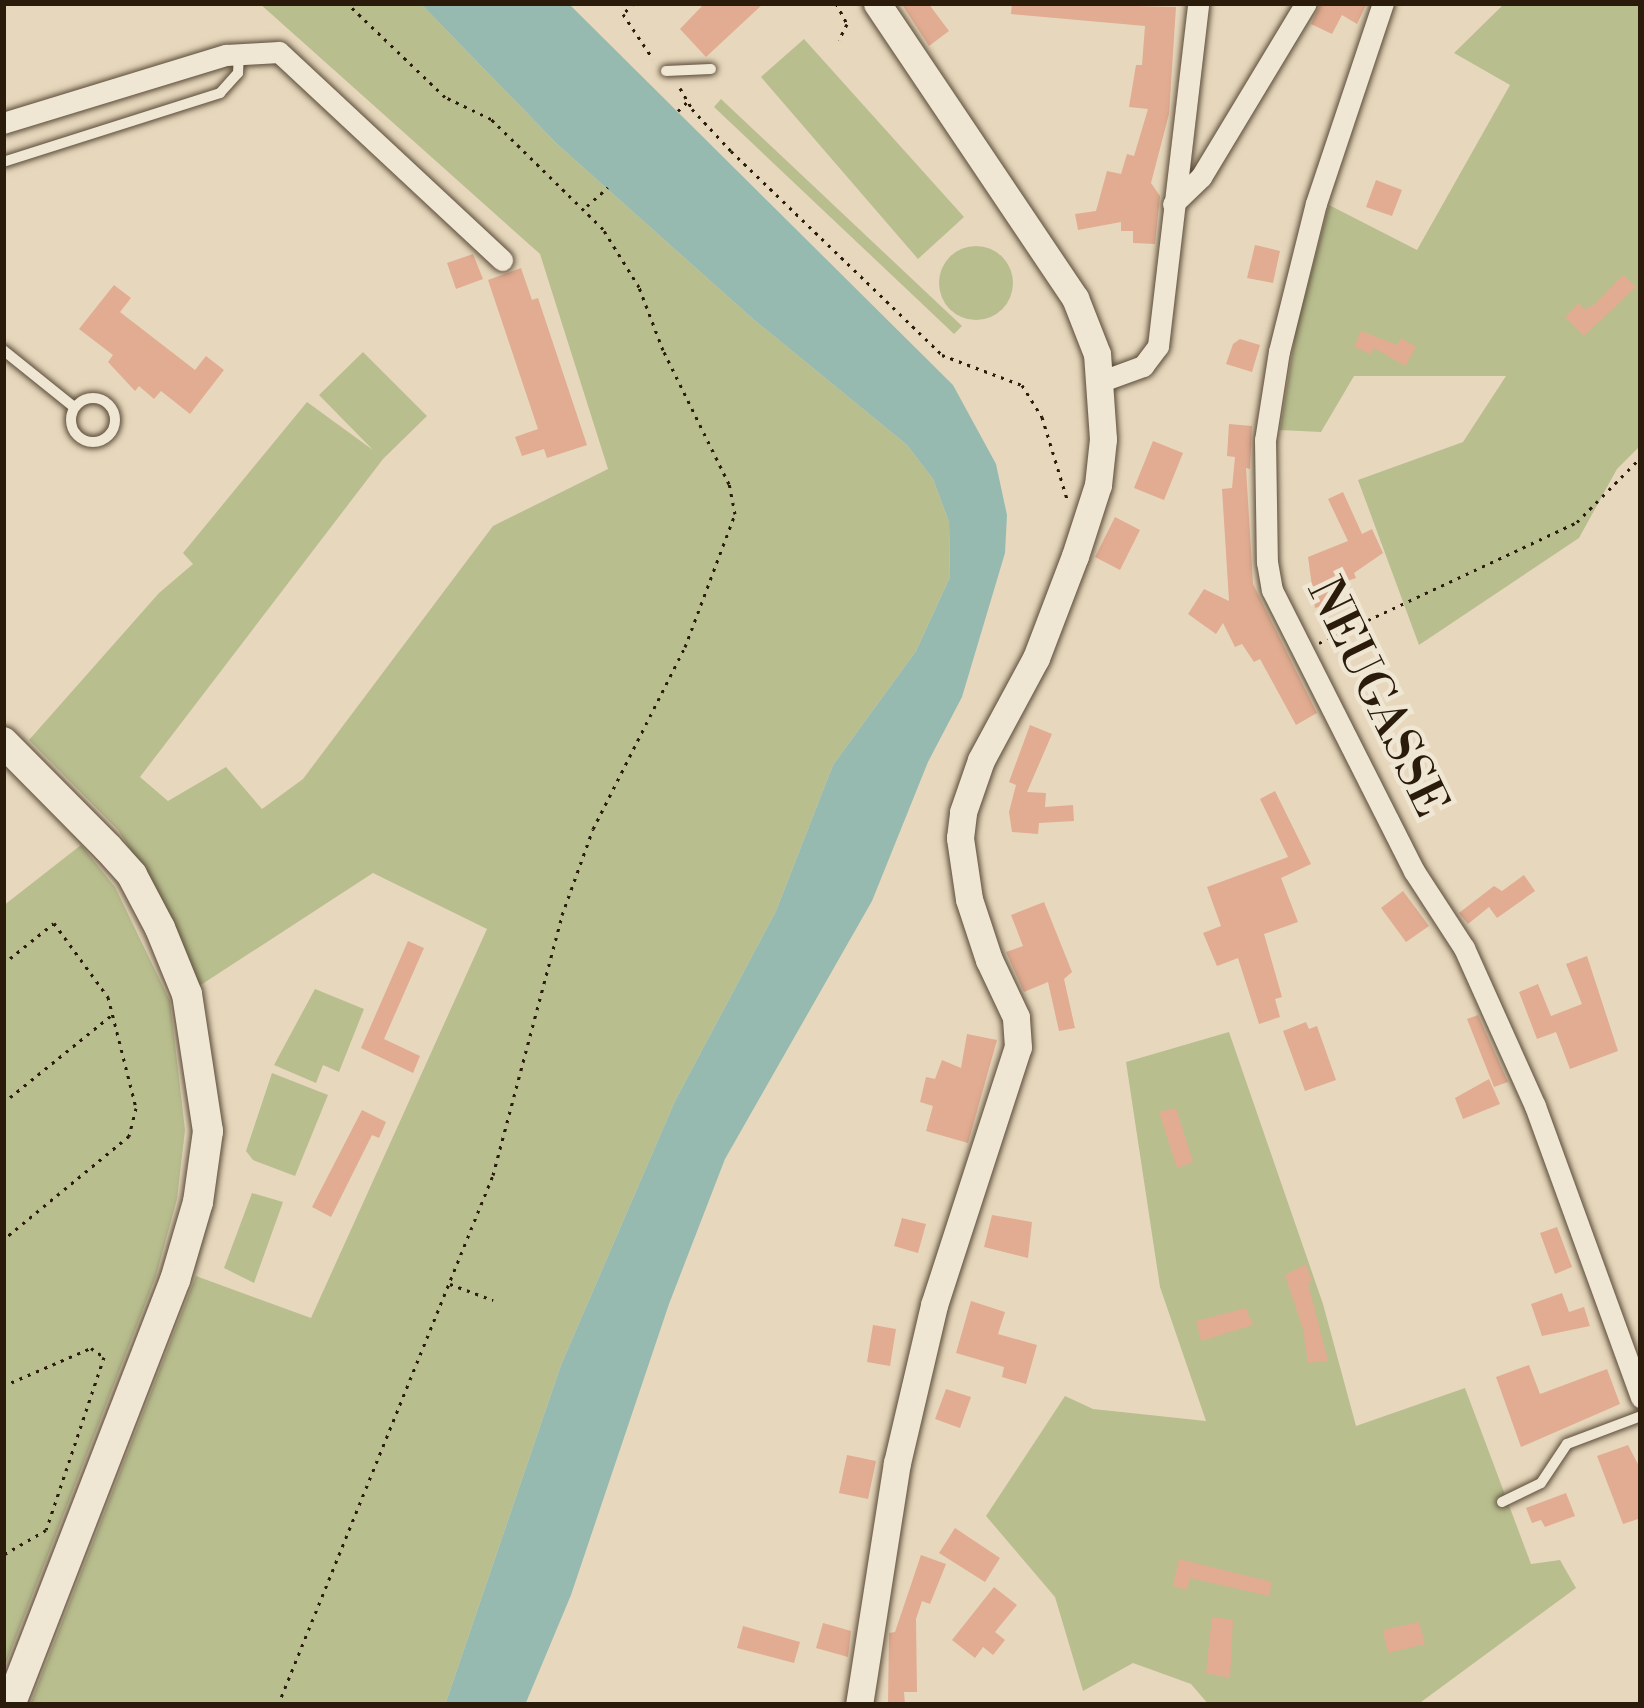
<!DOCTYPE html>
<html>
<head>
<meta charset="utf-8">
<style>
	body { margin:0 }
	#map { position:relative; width:1644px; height:1708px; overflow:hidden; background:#e7d8bd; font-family:"Libre Bodoni",serif }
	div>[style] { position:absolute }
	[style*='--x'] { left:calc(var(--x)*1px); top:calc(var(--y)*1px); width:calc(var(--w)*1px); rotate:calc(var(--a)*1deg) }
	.green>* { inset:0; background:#b9be8f }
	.round { border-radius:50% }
	.water>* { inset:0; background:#97bab0 }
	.building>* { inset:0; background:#e1ac91 }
	.path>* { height:3px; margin-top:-1.5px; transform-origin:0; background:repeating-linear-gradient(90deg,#2a1b0a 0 3px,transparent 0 9px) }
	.roads { filter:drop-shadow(0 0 3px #594a37) drop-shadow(0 0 3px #594a37) }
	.service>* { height:10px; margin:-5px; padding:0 5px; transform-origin:5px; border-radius:5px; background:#efe6d4 }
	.service>.ring { margin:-5px; padding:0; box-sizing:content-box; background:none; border:10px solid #efe6d4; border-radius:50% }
	.minor>* { height:21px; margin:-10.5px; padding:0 10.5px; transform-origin:10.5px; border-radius:10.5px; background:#efe6d4 }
	.tertiary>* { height:27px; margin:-13.5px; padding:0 13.5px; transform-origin:13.5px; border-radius:13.5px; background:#efe6d4 }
	.secondary>* { height:30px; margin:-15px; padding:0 15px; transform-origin:15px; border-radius:15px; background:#efe6d4 }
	span { translate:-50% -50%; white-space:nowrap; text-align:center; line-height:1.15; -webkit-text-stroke:9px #efe6d4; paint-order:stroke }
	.street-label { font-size:48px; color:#2a1b0a }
	.frame { position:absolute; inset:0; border:6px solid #2a1b0a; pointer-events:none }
</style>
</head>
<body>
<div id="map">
	<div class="green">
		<i style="clip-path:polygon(259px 3px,420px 3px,557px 144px,753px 319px,907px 445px,933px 479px,949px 522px,950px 577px,916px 651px,833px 765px,776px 911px,675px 1101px,561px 1365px,445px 1705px,30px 1705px,196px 1276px,311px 1318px,487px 929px,373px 873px,187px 994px,132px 852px,118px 830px,29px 740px,159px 593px,193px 564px,183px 553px,307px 402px,373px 450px,319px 395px,363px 352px,427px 416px,383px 459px,140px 777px,168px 801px,226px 767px,262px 809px,303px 779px,493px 526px,608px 469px,540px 254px)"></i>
		<i style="clip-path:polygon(1505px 3px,1641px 3px,1641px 445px,1617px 469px,1579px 538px,1419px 645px,1358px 480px,1463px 442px,1506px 376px,1354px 376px,1321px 432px,1280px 430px,1296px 330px,1329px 205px,1417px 250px,1510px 85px,1454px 53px)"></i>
		<i style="clip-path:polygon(804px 39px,964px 217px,918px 259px,761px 77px)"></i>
		<i style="clip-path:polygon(721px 99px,962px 326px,954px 334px,714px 107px)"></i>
		<i class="round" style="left:939px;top:246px;width:74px;height:74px"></i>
		<i style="clip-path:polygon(81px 845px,115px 887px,170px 1001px,185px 1130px,177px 1199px,156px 1276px,3px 1671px,3px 906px)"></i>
		<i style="clip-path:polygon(315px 989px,364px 1009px,339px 1072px,323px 1065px,316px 1083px,274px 1065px)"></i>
		<i style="clip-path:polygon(1229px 1032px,1323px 1304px,1356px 1426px,1465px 1388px,1531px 1564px,1560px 1560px,1576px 1588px,1417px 1705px,1209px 1705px,1191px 1684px,1133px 1663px,1083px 1691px,1055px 1597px,986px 1516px,1065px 1396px,1093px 1409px,1206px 1421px,1160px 1287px,1126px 1062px)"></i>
		<i style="clip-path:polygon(272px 1073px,328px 1095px,295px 1176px,253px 1160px,246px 1151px)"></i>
		<i style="clip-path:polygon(252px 1193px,283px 1202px,254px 1283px,224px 1268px)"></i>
	</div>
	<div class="water">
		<i style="clip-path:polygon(420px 3px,568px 3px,953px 385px,996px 464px,1007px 515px,1005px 553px,962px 697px,928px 762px,872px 901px,725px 1159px,669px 1304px,571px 1595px,525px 1705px,445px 1705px,561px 1365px,675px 1101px,776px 911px,833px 765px,916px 651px,950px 577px,949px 522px,933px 479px,907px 445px,753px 319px,557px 144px)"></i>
	</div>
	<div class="building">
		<i style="clip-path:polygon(705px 3px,764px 3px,706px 57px,680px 29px)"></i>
		<i style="clip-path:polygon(901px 3px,928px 3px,949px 31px,929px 46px)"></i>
		<i style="clip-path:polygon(1012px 3px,1176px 7px,1169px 114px,1151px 183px,1160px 196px,1155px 244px,1133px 243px,1133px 231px,1121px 231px,1121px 222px,1078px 230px,1075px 214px,1096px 211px,1107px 171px,1121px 174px,1127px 154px,1134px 156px,1148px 109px,1129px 107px,1136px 65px,1142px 65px,1145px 26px,1011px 14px)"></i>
		<i style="clip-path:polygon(1321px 3px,1367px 3px,1357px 24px,1342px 15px,1332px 34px,1311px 24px)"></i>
		<i style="clip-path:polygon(1376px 180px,1402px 190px,1392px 216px,1366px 207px)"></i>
		<i style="clip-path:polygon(1255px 245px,1280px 251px,1273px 283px,1247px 278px)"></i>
		<i style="clip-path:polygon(473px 254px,483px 279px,456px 289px,447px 263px)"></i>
		<i style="clip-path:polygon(521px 268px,532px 300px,538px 298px,587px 445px,547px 458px,544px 449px,522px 456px,515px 437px,538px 429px,488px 280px)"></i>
		<i style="clip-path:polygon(1623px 275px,1636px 287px,1584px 336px,1565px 317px,1579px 303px,1584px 309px,1594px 305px)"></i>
		<i style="clip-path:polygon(114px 285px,131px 298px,120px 312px,195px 370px,206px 356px,224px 370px,190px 414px,161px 391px,154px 399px,139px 386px,135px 391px,108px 362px,113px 355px,79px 329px)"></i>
		<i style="clip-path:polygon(1361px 331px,1397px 345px,1401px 338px,1416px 347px,1405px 366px,1374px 348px,1371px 354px,1354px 347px)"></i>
		<i style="clip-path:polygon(1240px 339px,1260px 345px,1252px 372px,1226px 364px,1233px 344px)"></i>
		<i style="clip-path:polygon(1229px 424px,1252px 426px,1250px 469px,1246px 468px,1253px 584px,1317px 713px,1296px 725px,1260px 659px,1254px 662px,1242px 644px,1235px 647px,1223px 623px,1216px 634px,1188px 614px,1204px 589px,1229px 601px,1222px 489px,1232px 488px,1235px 457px,1227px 456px)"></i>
		<i style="clip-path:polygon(1153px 441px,1183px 453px,1164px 500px,1134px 488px)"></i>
		<i style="clip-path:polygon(1343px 492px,1362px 534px,1372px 529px,1383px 553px,1354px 573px,1356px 578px,1338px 584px,1343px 599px,1315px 608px,1308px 557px,1348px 541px,1328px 499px)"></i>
		<i style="clip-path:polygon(1115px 517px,1140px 530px,1120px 570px,1095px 557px)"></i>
		<i style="clip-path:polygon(1030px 725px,1052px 734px,1027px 792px,1046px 793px,1045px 807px,1073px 805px,1074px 821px,1039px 823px,1038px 834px,1012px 832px,1009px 812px,1016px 785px,1009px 782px)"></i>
		<i style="clip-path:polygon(1275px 791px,1311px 864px,1281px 878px,1298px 922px,1264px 934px,1282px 997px,1275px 999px,1280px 1017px,1259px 1024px,1238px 958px,1217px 966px,1203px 933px,1221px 926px,1207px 887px,1288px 857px,1260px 799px)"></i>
		<i style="clip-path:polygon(1524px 875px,1535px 891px,1497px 918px,1489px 907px,1468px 924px,1459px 913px,1494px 886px,1502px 891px)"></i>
		<i style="clip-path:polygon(1403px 891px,1429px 926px,1406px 942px,1381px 908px)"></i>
		<i style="clip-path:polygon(1044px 902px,1072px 972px,1064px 979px,1075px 1028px,1059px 1031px,1048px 982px,1024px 992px,1006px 952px,1023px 946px,1011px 915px)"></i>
		<i style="clip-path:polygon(408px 941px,424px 948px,384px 1039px,420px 1056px,413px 1073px,361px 1048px)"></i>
		<i style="clip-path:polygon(1587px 956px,1618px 1051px,1570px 1069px,1556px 1032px,1537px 1039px,1519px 992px,1538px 984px,1551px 1016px,1582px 1004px,1566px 964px)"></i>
		<i style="clip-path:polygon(1478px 1015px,1508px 1082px,1494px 1087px,1467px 1019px)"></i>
		<i style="clip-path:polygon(1306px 1022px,1309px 1029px,1317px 1026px,1336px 1080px,1305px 1091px,1283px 1031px)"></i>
		<i style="clip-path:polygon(967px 1034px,997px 1040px,968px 1143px,926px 1131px,933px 1106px,920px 1102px,926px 1077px,935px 1079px,942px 1060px,961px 1068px)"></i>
		<i style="clip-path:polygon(1489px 1079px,1500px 1104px,1463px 1119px,1455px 1098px)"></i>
		<i style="clip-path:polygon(1176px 1108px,1193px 1162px,1177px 1168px,1159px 1112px)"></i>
		<i style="clip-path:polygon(362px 1110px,386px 1122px,379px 1138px,372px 1135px,331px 1217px,312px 1207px)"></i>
		<i style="clip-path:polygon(992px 1215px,1032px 1222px,1028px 1258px,984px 1247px)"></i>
		<i style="clip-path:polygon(902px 1218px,926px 1224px,918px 1253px,894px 1246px)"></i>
		<i style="clip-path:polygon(1557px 1227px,1572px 1267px,1555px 1274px,1540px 1233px)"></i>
		<i style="clip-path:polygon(1306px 1264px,1312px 1281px,1308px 1283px,1328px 1361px,1308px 1363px,1303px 1329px,1285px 1275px)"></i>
		<i style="clip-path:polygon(1562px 1293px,1569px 1312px,1584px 1307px,1590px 1326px,1542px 1336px,1531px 1304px)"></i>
		<i style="clip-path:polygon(971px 1301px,1005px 1312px,998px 1334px,1037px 1345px,1026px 1384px,1002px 1377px,1004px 1367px,956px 1353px)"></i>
		<i style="clip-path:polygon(1246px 1308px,1253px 1325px,1201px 1341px,1196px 1321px)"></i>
		<i style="clip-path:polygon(873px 1325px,896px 1329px,890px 1366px,867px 1362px)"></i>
		<i style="clip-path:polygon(1529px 1365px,1540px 1394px,1607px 1369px,1620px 1404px,1521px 1447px,1496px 1377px)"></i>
		<i style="clip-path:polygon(946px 1389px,971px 1397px,960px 1428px,935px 1419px)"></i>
		<i style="clip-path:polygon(1628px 1445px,1641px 1470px,1641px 1518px,1623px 1524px,1597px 1456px)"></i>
		<i style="clip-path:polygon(847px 1455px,876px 1461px,868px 1499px,839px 1493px)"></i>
		<i style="clip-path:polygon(1566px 1493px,1575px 1516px,1545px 1527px,1541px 1520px,1532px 1523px,1526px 1508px)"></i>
		<i style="clip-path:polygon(955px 1528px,1000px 1558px,985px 1582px,939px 1553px)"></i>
		<i style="clip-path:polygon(921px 1555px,946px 1564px,930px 1604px,922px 1601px,916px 1619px,917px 1692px,904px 1692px,905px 1705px,888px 1705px,889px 1633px,895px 1632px)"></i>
		<i style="clip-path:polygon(1179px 1559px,1272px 1582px,1269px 1596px,1190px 1578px,1187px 1590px,1173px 1586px)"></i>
		<i style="clip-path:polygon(994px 1587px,1017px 1605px,995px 1632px,1005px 1640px,993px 1655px,983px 1647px,975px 1658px,952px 1640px)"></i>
		<i style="clip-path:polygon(1212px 1617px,1233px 1620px,1230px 1678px,1206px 1673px)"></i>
		<i style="clip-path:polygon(1419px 1622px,1425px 1644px,1388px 1653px,1383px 1630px)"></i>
		<i style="clip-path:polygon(823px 1623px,851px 1631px,848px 1657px,816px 1648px)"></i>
		<i style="clip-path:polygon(743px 1626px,800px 1642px,794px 1663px,737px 1648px)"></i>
	</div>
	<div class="path">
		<i style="--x:634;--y:3;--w:16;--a:135"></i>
		<i style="--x:623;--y:14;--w:54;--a:56.3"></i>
		<i style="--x:836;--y:3;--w:24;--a:62"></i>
		<i style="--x:847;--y:24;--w:18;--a:117"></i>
		<i style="--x:680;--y:88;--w:24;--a:60"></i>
		<i style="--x:692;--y:109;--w:57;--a:47.1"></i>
		<i style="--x:731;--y:151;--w:293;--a:44"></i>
		<i style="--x:942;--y:355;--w:85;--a:20.6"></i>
		<i style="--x:1022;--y:385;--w:38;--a:58"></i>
		<i style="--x:1042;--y:417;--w:86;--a:73"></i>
		<i style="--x:678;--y:111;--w:16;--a:-45"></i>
		<i style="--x:587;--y:206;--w:28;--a:-42"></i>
		<i style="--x:1319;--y:643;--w:285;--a:-25.1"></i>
		<i style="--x:1577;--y:522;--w:91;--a:-45.4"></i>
		<i style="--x:3;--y:964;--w:65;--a:-38.8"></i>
		<i style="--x:54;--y:923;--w:92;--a:53.9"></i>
		<i style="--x:108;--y:997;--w:114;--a:75.8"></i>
		<i style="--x:136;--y:1108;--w:29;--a:104"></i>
		<i style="--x:129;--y:1136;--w:163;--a:140.5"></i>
		<i style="--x:3;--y:1103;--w:143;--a:-39"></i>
		<i style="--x:450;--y:1284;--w:46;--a:20.4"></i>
		<i style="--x:3;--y:1386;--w:96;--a:-23.4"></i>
		<i style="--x:91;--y:1348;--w:16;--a:35"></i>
		<i style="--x:104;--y:1357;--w:182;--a:108.5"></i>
		<i style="--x:46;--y:1530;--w:50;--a:149.8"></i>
		<i style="--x:278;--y:1705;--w:572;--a:-67.92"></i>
		<i style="--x:493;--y:1175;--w:269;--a:-75.1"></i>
		<i style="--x:562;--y:915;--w:91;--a:-70.2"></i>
		<i style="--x:593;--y:829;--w:204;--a:-63.2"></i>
		<i style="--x:685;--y:647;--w:142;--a:-69.4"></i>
		<i style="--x:735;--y:514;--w:31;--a:-101"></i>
		<i style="--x:729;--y:484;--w:149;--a:-116.2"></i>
		<i style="--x:663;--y:350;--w:67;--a:-110.9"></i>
		<i style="--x:639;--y:287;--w:68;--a:-121.8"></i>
		<i style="--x:603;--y:229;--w:157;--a:-135.5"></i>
		<i style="--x:491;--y:119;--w:51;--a:-154.4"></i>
		<i style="--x:445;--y:97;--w:136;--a:-136.2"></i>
	</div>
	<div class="roads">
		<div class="service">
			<i style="--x:666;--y:71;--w:45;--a:-2.5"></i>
			<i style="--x:3;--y:162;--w:228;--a:-17.6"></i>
			<i style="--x:220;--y:93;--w:27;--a:-48"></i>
			<i style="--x:238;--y:73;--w:19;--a:-87"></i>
			<i style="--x:3;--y:350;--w:91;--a:38.8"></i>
			<i class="ring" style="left:71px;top:398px;width:34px;height:34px"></i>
			<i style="--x:1502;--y:1502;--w:43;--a:-26"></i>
			<i style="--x:1541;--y:1483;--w:47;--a:-56.3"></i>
			<i style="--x:1567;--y:1444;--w:79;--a:-20.7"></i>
		</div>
		<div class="minor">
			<i style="--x:1383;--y:3;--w:211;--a:108.5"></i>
			<i style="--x:1316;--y:203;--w:153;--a:104"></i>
			<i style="--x:1279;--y:351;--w:90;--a:98.9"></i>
			<i style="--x:1265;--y:440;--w:122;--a:89.1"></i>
			<i style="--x:1267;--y:562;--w:28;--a:80"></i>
			<i style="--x:1272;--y:590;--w:315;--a:63.2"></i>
			<i style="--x:1414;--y:871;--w:92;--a:57"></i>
			<i style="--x:1464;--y:948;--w:173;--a:65.8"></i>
			<i style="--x:1535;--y:1106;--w:310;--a:70"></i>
			<i style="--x:3;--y:123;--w:233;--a:-17"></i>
			<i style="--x:226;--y:55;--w:53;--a:-3.2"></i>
			<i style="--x:279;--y:52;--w:305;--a:43"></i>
			<i style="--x:1173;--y:204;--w:39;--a:-44"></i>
			<i style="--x:1201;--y:177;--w:203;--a:-58.9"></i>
			<i style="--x:1102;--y:381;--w:44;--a:-20.1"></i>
			<i style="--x:1143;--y:366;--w:25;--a:-53"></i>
			<i style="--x:1158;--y:346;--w:345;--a:-83.3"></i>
		</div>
		<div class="tertiary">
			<i style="--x:859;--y:1705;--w:245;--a:-81.1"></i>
			<i style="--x:897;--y:1463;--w:162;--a:-76.8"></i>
			<i style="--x:934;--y:1305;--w:271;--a:-72"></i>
			<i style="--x:1018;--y:1047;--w:30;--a:-94"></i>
			<i style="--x:1016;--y:1017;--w:63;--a:-115.3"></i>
			<i style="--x:989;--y:960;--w:64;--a:-108.2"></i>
			<i style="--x:969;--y:899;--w:62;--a:-98.4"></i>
			<i style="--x:960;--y:838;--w:26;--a:-83"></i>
			<i style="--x:963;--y:812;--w:55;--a:-70.9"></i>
			<i style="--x:981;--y:760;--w:116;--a:-61.7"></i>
			<i style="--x:1036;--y:658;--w:109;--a:-69.1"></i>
			<i style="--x:1075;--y:556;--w:75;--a:-72.1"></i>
			<i style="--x:1098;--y:485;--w:46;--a:-83.8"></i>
			<i style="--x:1103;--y:439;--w:85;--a:-94"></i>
			<i style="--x:1097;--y:354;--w:60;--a:-111.4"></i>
			<i style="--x:1075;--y:298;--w:355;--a:-123.9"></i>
		</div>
		<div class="secondary">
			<i style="--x:3;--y:742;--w:149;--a:45.3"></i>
			<i style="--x:108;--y:848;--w:36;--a:48"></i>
			<i style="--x:132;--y:875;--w:60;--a:62.2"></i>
			<i style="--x:160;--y:928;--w:71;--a:67.8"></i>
			<i style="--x:187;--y:994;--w:139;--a:81.3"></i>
			<i style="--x:208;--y:1131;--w:72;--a:98"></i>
			<i style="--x:198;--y:1202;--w:81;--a:106.4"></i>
			<i style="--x:175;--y:1280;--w:456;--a:111.2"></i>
		</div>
	</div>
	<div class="street-label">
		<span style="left:1376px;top:698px;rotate:64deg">NEUGASSE</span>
	</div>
	<div class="frame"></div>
</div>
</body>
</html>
